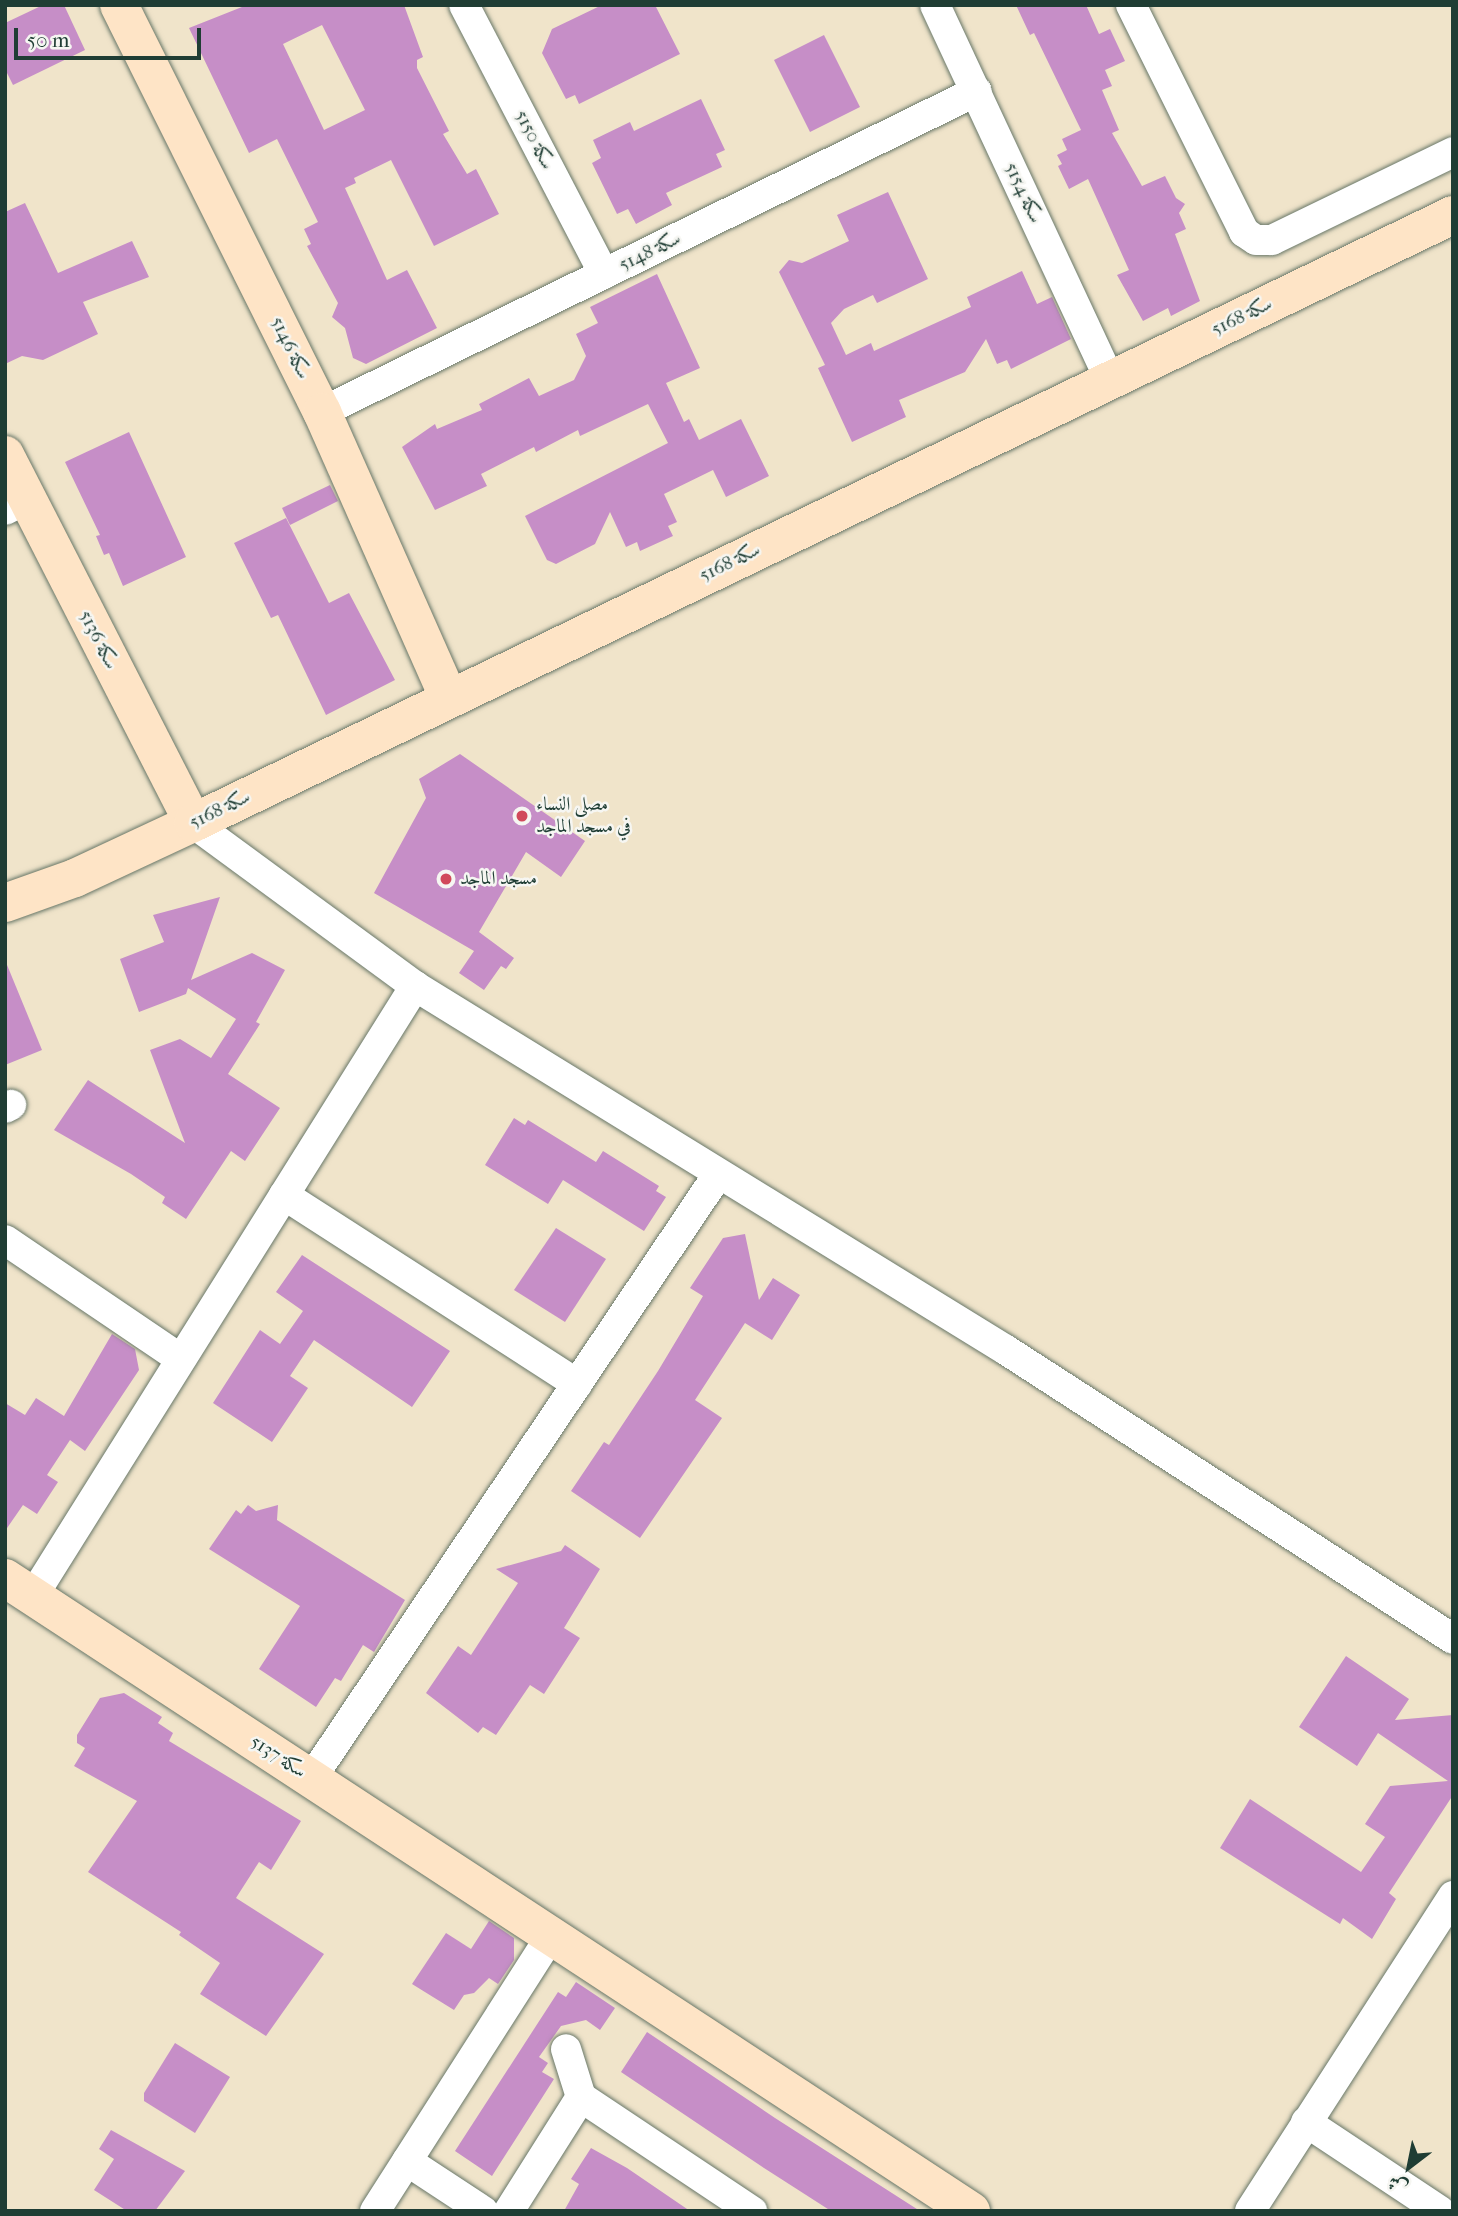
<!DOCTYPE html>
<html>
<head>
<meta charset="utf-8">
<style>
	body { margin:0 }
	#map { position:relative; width:1458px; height:2216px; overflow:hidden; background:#f0e4ca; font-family:"IM FELL French Canon",Amiri,serif }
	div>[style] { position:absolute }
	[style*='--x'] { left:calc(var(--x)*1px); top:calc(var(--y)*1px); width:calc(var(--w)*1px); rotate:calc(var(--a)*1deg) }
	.building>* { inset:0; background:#c68ec7 }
	.roads { filter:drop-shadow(0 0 2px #687768) drop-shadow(0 0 2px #687768) }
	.street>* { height:30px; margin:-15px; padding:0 15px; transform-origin:15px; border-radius:15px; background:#fff }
	.secondary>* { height:38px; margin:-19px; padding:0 19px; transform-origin:19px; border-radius:19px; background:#fee4c6 }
	.dots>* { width:19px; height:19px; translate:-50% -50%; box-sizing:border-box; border:4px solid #f6f6f2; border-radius:50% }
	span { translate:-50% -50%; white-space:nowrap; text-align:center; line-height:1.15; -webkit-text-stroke:5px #f6f6f2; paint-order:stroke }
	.street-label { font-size:19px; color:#1f3d34 }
	.poi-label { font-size:19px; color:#1f3d34 }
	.left { translate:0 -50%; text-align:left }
	.frame { position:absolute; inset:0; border:7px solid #1f3d34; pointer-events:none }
	.north { position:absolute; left:1374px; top:2132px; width:70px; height:70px; -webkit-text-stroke:5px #f6f6f2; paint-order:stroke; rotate:212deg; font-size:19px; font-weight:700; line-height:28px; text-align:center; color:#1f3d34 }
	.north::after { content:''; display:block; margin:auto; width:24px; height:32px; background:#1f3d34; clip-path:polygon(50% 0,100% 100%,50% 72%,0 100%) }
	.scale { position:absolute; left:14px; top:28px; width:187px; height:32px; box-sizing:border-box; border:4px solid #1f3d34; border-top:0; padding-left:9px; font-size:21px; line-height:24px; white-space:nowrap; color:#1f3d34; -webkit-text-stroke:5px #f6f6f2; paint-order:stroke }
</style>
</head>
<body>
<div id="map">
	<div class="building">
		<i style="clip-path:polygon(43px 5px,64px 5px,85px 50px,13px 85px,5px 69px,5px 23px)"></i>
		<i style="clip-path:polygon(evenodd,247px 5px,404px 5px,423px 57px,417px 60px,417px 68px,449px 131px,443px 134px,467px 174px,476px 169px,499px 214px,434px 246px,391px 160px,354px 178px,356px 183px,345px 188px,387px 280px,407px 270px,437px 328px,366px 364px,353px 358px,345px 328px,332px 317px,338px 303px,307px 246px,311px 244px,304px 229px,318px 222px,277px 139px,249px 153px,189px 28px,247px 5px,322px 25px,365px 110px,324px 130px,283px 44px,322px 25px)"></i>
		<i style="clip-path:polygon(602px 5px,655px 5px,680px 54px,579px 104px,575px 95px,566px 99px,542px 53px,552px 29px)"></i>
		<i style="clip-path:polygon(1016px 5px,1086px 5px,1099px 34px,1110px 29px,1125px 61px,1105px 70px,1112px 86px,1102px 90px,1119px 130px,1112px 133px,1142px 186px,1165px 176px,1176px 198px,1185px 204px,1179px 213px,1186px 229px,1175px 234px,1200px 301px,1171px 316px,1168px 308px,1143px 321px,1117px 275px,1129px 270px,1088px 179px,1069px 189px,1058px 166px,1062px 164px,1057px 155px,1067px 150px,1062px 139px,1081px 130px,1034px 33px,1030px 35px)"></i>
		<i style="clip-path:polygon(824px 35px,860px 107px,810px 132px,774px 60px)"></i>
		<i style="clip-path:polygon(701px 99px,725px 150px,716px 154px,722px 167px,666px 193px,672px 205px,636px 224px,628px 209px,617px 214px,592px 163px,601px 158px,593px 140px,630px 122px,634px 131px)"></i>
		<i style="clip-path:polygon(888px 192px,928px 279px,877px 303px,873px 295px,844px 309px,831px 323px,846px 355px,871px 343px,874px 351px,971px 307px,967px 297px,1022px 271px,1037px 304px,1052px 297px,1071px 339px,1011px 369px,1007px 360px,997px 364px,986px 339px,965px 372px,899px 400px,906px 417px,852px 442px,818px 368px,825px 365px,779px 272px,789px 260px,802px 263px,849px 241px,837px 215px)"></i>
		<i style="clip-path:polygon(25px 203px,58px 273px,132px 241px,149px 277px,83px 302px,98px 334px,43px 360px,22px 356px,5px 364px,5px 212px)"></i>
		<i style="clip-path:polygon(657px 274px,700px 368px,666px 383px,684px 422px,689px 419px,699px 440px,741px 419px,769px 476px,726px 497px,713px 470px,664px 494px,677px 522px,668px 526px,673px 536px,640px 551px,637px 542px,626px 547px,610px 512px,595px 544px,556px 564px,547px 560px,525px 516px,668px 443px,648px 404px,580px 436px,578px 430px,536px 452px,534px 447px,481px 474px,487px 486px,435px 510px,402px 447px,435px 424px,437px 429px,482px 410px,479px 404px,529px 378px,539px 396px,574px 380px,586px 356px,576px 334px,598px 323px,590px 307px)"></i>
		<i style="clip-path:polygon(129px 432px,186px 557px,123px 586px,109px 553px,104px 555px,96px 536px,100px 535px,65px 462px)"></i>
		<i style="clip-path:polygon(330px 485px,338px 501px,290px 525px,282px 508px)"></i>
		<i style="clip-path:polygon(286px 518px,329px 603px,349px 593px,395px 680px,326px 715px,278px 615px,271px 618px,234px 543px)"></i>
		<i style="clip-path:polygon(460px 754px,585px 841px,561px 877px,526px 852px,479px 932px,514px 958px,506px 969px,501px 966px,484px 990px,459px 973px,474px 951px,374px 893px,426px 798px,419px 779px)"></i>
		<i style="clip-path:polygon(220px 897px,191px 980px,252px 953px,285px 970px,256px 1022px,260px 1024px,228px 1074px,280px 1108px,245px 1161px,231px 1151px,186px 1219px,162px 1203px,165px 1197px,131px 1174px,54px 1130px,88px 1080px,185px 1143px,150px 1050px,180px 1039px,211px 1058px,236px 1019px,188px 988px,186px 994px,139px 1012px,120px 959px,164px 942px,153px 915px)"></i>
		<i style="clip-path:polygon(5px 960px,42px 1050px,5px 1065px)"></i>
		<i style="clip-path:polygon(514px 1118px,525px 1125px,528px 1120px,596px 1162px,603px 1151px,659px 1186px,656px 1191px,666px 1197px,644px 1231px,563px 1180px,548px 1204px,485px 1165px)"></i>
		<i style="clip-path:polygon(556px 1228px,606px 1259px,565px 1322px,514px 1290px)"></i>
		<i style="clip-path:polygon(745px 1234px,759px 1300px,773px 1278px,800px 1295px,772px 1340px,745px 1323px,695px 1400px,722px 1418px,640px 1538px,571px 1491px,604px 1442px,609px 1445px,658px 1371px,703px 1296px,690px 1288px,723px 1238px)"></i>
		<i style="clip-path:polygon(302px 1255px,450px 1351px,412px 1407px,314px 1340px,290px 1376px,308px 1388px,272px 1442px,213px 1403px,260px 1330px,280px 1344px,303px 1311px,276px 1292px)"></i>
		<i style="clip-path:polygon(112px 1334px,135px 1349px,139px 1370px,85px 1451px,70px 1440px,47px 1475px,58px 1482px,37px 1514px,23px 1505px,5px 1531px,5px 1403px,25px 1415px,36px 1398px,64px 1416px)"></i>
		<i style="clip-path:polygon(248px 1505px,256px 1511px,278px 1505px,277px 1520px,405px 1600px,374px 1652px,363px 1645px,341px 1681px,335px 1678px,316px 1707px,259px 1669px,300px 1606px,209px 1549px,236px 1510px,241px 1514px)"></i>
		<i style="clip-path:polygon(565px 1545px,600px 1569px,564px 1628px,580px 1638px,544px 1694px,530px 1685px,496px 1735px,483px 1727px,478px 1733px,426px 1693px,458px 1646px,471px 1655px,518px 1583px,496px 1569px,561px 1551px)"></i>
		<i style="clip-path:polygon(1346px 1656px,1409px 1699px,1395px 1720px,1453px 1715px,1453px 1795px,1389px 1893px,1396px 1899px,1372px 1939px,1343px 1918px,1340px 1924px,1220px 1848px,1250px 1799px,1361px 1872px,1385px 1837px,1365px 1824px,1390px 1786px,1448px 1781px,1378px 1733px,1357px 1766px,1299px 1727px)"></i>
		<i style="clip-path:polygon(124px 1693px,162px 1717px,158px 1723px,173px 1733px,169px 1741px,301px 1821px,271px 1870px,259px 1862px,236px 1898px,324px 1954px,266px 2036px,200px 1994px,220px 1963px,179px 1935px,181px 1932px,88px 1872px,137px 1801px,74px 1766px,85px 1748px,77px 1743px,77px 1735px,100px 1698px)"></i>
		<i style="clip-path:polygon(489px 1921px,514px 1938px,514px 1960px,498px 1984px,489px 1978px,474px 1993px,464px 1995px,454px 2010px,412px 1984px,446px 1933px,471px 1949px)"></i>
		<i style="clip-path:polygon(576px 1982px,615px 2008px,600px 2030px,586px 2020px,561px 2026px,539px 2057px,548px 2063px,542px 2072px,554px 2079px,492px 2176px,455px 2151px,558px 1992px,566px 1997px)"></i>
		<i style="clip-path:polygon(647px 2032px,775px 2118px,920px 2211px,831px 2211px,764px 2168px,621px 2072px)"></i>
		<i style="clip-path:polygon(175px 2043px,230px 2077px,195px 2133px,144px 2101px,144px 2093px)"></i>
		<i style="clip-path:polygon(111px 2130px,185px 2171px,155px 2211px,127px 2211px,94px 2190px,114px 2159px,99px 2149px)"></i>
		<i style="clip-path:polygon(591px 2148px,627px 2168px,690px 2211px,564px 2211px,579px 2184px,571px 2179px)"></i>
	</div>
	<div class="roads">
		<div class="street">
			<i style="--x:464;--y:5;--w:303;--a:62.5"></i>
			<i style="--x:935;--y:5;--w:415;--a:65"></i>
			<i style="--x:1131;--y:5;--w:254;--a:63.5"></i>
			<i style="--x:1244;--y:232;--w:14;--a:34"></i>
			<i style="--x:1256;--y:240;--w:16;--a:0"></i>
			<i style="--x:1272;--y:240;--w:201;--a:-25.9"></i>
			<i style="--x:322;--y:412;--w:729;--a:-26.11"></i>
			<i style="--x:5;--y:510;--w:22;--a:-27"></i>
			<i style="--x:193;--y:823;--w:275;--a:36.3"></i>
			<i style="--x:415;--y:986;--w:694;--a:31.63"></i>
			<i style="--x:1006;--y:1350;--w:532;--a:32.88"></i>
			<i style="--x:5;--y:1108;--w:7;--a:-27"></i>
			<i style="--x:284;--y:1195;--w:349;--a:32.8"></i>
			<i style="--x:5;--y:1240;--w:212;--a:34.1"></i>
			<i style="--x:33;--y:1596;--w:720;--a:-57.94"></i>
			<i style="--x:311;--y:1779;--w:727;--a:-56.05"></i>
			<i style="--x:581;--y:2097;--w:206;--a:33.7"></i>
			<i style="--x:1306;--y:2122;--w:161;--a:33.6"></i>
			<i style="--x:407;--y:2161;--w:91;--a:33.3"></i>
			<i style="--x:375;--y:2211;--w:325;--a:-57.4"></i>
			<i style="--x:509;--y:2211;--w:135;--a:-57.7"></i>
			<i style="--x:581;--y:2097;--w:50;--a:-107.4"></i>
			<i style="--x:1250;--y:2211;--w:375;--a:-57.2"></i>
		</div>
		<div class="secondary">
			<i style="--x:119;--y:5;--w:455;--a:63.5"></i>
			<i style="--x:322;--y:412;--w:313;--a:66.1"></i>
			<i style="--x:5;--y:455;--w:413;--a:62.9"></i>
			<i style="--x:5;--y:903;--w:74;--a:-19.7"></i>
			<i style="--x:75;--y:878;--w:130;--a:-25"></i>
			<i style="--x:193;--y:823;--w:1399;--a:-25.76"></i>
			<i style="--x:5;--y:1578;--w:1155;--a:33.24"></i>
		</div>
	</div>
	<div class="dots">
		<i style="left:522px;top:816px;background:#d1495b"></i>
		<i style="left:446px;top:879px;background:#d1495b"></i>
	</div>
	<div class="street-label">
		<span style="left:534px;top:140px;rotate:63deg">سكة 5150</span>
		<span style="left:1023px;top:193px;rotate:65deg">سكة 5154</span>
		<span style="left:650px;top:252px;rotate:-26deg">سكة 5148</span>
		<span style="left:1242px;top:317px;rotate:-26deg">سكة 5168</span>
		<span style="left:290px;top:348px;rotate:64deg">سكة 5146</span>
		<span style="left:730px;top:563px;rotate:-26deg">سكة 5168</span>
		<span style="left:98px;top:640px;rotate:63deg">سكة 5136</span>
		<span style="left:220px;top:810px;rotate:-26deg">سكة 5168</span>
		<span style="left:278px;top:1757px;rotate:33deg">سكة 5137</span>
	</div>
	<div class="poi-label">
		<span class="left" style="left:536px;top:816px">مصلى النساء<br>في مسجد الماجد</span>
		<span class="left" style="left:460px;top:879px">مسجد الماجد</span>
	</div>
	<div class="frame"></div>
	<div class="north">ش</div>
	<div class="scale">50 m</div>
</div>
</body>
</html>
